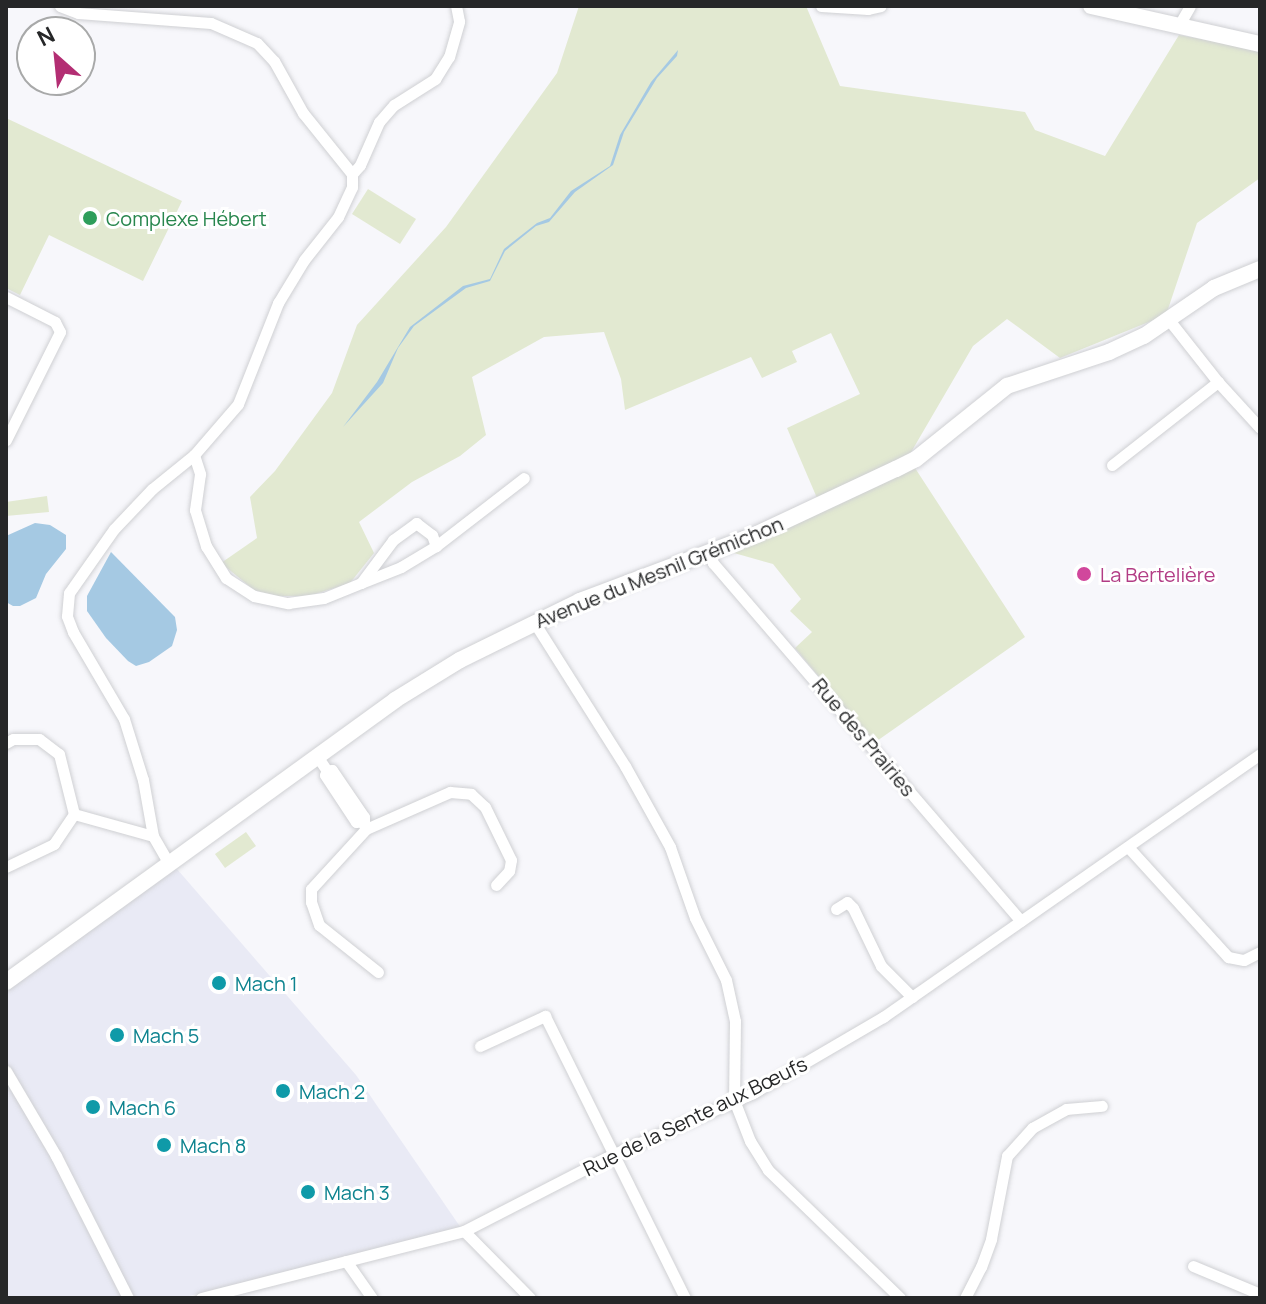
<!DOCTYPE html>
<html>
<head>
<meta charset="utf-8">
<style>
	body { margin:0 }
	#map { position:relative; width:1266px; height:1304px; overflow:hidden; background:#f7f7fb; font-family:Manrope,sans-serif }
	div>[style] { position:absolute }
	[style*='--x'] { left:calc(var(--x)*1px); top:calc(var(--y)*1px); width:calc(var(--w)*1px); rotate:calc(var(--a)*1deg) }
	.built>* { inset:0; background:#e9eaf5 }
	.green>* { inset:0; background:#e2e9d1 }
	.water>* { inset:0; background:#a5c9e3 }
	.roads { filter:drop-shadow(0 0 2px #cfd0d3) drop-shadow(0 0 2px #cfd0d3) }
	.street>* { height:11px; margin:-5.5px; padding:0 5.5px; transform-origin:5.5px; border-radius:5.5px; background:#fff }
	.secondary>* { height:16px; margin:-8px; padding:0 8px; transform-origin:8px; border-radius:8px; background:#fff }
	.dots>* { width:22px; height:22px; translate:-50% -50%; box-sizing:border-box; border:4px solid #fff; border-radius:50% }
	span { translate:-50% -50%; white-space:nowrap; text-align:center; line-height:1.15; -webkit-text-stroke:6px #fff; paint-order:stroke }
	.leisure-label { font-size:20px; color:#27864d }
	.left { translate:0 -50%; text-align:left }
	.street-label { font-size:20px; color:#262728 }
	.hotel-label { font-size:20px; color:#b23c85 }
	.culture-label { font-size:20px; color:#0d838f }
	.frame { position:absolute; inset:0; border:8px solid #262728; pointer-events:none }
	.north { position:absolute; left:16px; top:16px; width:80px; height:80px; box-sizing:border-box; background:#fff; border:2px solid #a8a9a9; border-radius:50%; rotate:333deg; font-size:22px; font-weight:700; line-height:32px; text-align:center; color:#262728 }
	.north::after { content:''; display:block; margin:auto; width:28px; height:36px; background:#b32e73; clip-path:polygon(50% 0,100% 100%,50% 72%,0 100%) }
</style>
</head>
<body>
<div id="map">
	<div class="built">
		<i style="clip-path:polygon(170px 861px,356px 1075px,461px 1228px,181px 1298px,6px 1298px,6px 976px)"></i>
	</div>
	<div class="green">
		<i style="clip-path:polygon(579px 6px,806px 6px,840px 86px,1025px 112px,1035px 130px,1105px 156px,1179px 35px,1260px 50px,1260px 178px,1197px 223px,1166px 315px,1060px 358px,1007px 319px,973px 346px,910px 454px,817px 498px,787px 428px,860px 394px,831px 333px,792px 351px,797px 362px,762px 378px,751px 357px,625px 410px,621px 379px,604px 332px,544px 337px,472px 377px,486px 435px,460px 456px,412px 482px,359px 522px,374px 553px,350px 583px,309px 596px,277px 596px,254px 590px,221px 563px,257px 538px,250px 497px,275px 471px,332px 393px,357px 325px,446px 227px,557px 73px)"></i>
		<i style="clip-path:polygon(6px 118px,182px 201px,143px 281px,49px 235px,20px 295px,6px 288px)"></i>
		<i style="clip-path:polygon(368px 189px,416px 219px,400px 244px,352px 214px)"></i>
		<i style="clip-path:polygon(915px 468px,1025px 637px,874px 743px,795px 648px,812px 632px,790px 611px,801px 599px,773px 564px,734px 553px)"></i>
		<i style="clip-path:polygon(47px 496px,49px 512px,6px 516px,6px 502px)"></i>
		<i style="clip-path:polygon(246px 832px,256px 846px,225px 868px,215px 854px)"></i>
	</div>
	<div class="water">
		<i style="clip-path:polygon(678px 50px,677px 56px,657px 78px,624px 132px,613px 165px,575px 192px,549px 222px,536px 226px,505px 251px,490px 281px,466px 288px,414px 326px,398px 348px,383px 383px,343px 427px,377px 382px,410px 327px,463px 286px,490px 279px,504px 249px,537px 223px,550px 218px,571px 191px,610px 166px,620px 135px,651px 82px)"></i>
		<i style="clip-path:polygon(35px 523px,50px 525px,66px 535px,66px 549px,46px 574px,36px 598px,20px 606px,13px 606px,6px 602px,6px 536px)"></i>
		<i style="clip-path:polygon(111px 552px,175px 617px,177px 630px,172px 646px,149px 662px,136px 666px,128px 661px,106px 638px,87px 611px,87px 596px)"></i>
	</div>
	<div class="roads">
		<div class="street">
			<i style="--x:60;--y:6;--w:19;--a:21"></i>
			<i style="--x:78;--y:13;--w:133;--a:4.3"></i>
			<i style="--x:211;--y:23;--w:50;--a:23.5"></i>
			<i style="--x:257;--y:43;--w:25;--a:47"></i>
			<i style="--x:274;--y:61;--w:60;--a:60.9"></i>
			<i style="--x:303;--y:113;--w:78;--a:51.2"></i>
			<i style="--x:821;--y:6;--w:47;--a:3.7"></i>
			<i style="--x:868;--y:9;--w:13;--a:-13"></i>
			<i style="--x:1179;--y:25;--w:22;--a:-60"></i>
			<i style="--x:6;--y:297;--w:55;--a:27"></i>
			<i style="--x:55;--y:322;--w:11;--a:63"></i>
			<i style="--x:60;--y:332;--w:121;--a:116.6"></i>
			<i style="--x:1169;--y:320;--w:79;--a:51.7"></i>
			<i style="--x:1218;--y:382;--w:62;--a:47.6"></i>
			<i style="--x:194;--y:455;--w:20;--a:72"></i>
			<i style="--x:200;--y:474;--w:36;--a:98"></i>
			<i style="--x:195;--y:510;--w:38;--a:73"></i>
			<i style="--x:206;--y:546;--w:38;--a:58"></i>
			<i style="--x:226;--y:578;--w:33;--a:33"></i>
			<i style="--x:254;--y:596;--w:35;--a:12"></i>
			<i style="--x:288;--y:603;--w:36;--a:-8"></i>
			<i style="--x:324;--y:598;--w:40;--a:-22"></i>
			<i style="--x:361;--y:583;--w:54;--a:-53.3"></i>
			<i style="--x:393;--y:540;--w:29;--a:-36"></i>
			<i style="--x:416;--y:523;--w:20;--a:37"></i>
			<i style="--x:432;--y:535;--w:12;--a:70"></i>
			<i style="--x:436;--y:546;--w:111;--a:-37.7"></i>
			<i style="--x:1112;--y:465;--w:135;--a:-38.1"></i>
			<i style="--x:709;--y:552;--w:12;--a:70"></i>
			<i style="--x:713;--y:563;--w:472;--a:49.3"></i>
			<i style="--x:361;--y:583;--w:43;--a:-21.8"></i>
			<i style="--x:401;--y:567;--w:41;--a:-31"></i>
			<i style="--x:534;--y:622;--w:170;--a:57.7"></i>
			<i style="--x:625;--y:766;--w:93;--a:60.9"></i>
			<i style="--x:670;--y:847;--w:75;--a:70.6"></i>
			<i style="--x:695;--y:918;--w:69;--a:63.4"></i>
			<i style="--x:726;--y:980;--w:42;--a:77.6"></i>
			<i style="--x:735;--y:1021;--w:79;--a:90.7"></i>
			<i style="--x:734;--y:1100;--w:44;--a:68.7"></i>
			<i style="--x:750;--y:1141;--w:34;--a:58"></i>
			<i style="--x:768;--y:1170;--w:184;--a:44.1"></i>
			<i style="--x:6;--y:743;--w:8;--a:-30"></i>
			<i style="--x:13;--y:739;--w:26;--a:0"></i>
			<i style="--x:39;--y:739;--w:25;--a:37"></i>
			<i style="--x:59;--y:754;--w:62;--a:76"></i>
			<i style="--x:74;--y:814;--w:36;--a:124"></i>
			<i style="--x:54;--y:844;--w:53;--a:154.4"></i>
			<i style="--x:317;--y:756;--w:18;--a:56"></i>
			<i style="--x:327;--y:771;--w:4;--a:117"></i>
			<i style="--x:325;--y:775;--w:56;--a:56.6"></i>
			<i style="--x:356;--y:822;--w:5;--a:-11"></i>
			<i style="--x:327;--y:771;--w:5;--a:-11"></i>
			<i style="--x:332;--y:770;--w:57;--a:55.8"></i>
			<i style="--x:364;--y:817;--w:8;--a:90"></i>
			<i style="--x:74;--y:814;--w:82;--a:15.6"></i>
			<i style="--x:153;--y:836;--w:32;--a:60"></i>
			<i style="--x:153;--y:836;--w:57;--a:-100.1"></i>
			<i style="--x:143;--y:780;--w:64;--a:-107.3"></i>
			<i style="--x:124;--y:719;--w:101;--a:-120.4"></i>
			<i style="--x:73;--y:632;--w:17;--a:-111"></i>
			<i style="--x:67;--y:616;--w:23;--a:-85"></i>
			<i style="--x:69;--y:593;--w:78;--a:-54.9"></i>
			<i style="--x:114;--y:529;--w:55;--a:-46.5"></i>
			<i style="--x:152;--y:489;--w:54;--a:-39"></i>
			<i style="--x:194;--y:455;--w:67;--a:-49.2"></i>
			<i style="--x:238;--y:404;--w:109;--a:-68.4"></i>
			<i style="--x:278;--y:303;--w:50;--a:-58.8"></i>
			<i style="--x:304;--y:260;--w:55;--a:-51.7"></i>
			<i style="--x:338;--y:217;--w:33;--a:-65"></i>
			<i style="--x:352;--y:187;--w:13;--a:-90"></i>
			<i style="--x:352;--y:174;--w:12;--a:-48"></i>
			<i style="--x:360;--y:165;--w:47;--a:-66.2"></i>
			<i style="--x:379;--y:122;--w:23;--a:-49"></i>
			<i style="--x:394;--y:105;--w:49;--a:-32.4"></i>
			<i style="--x:435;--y:79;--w:26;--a:-58"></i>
			<i style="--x:449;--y:57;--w:37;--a:-74"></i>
			<i style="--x:459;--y:21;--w:15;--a:-101"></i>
			<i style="--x:1128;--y:847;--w:149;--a:47.7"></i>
			<i style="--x:1228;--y:957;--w:16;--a:11"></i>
			<i style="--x:1244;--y:960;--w:18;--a:-27"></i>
			<i style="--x:836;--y:909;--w:13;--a:-32"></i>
			<i style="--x:847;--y:902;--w:8;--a:45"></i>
			<i style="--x:853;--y:908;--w:64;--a:64.2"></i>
			<i style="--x:881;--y:966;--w:44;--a:45"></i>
			<i style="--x:378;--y:972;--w:75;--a:-141.5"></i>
			<i style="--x:319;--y:925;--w:24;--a:-109"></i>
			<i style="--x:311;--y:902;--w:13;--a:-90"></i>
			<i style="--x:311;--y:889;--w:81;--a:-47.5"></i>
			<i style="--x:366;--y:829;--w:92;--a:-23.8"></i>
			<i style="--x:450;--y:792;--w:21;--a:5"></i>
			<i style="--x:471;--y:794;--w:19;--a:43"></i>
			<i style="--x:485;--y:807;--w:59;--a:63.9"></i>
			<i style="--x:511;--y:860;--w:11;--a:100"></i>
			<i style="--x:509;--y:871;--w:19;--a:133"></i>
			<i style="--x:480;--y:1046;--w:72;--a:-24.8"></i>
			<i style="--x:545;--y:1016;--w:315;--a:63.6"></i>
			<i style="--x:6;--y:1071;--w:99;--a:59.5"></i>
			<i style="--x:56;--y:1156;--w:159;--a:63.1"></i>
			<i style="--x:464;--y:1231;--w:94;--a:45.4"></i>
			<i style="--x:346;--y:1261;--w:45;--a:54.9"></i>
			<i style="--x:1193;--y:1266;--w:73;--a:22.7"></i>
			<i style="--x:201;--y:1298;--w:271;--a:-14.3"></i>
			<i style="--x:464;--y:1231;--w:169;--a:-27.2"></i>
			<i style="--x:614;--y:1154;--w:152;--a:-23.7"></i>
			<i style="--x:753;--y:1093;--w:151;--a:-30.3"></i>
			<i style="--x:883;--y:1017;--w:460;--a:-34.9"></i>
			<i style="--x:965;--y:1298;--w:35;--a:-63"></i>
			<i style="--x:981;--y:1267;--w:30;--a:-70"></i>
			<i style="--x:991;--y:1239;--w:85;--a:-79.1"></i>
			<i style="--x:1007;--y:1156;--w:38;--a:-48"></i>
			<i style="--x:1032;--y:1128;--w:39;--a:-29"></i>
			<i style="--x:1066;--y:1109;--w:36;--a:-5"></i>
		</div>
		<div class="secondary">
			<i style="--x:1091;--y:6;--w:173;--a:12.7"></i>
			<i style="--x:6;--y:982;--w:480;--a:-35.9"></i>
			<i style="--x:395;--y:700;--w:76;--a:-31.6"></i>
			<i style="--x:460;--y:660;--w:134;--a:-26.2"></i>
			<i style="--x:580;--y:601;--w:189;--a:-20.7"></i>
			<i style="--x:757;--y:534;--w:153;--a:-25.1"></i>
			<i style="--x:896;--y:469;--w:22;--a:-27"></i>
			<i style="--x:916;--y:459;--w:117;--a:-38.7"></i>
			<i style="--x:1007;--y:386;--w:108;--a:-18.4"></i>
			<i style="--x:1109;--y:352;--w:38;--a:-25"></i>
			<i style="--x:1144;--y:336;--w:85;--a:-34.4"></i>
			<i style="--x:1214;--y:288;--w:50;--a:-22.4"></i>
		</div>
	</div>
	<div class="dots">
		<i style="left:90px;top:218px;background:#2e9e5b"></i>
		<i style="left:1084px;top:574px;background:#d1479c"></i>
		<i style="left:219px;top:983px;background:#0f9aa8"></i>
		<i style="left:117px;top:1035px;background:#0f9aa8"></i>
		<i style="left:283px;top:1091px;background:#0f9aa8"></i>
		<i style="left:93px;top:1107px;background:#0f9aa8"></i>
		<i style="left:164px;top:1145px;background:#0f9aa8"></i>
		<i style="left:308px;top:1192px;background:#0f9aa8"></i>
	</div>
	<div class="leisure-label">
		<span class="left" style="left:106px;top:218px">Complexe Hébert</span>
	</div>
	<div class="street-label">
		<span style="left:659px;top:572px;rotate:-22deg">Avenue du Mesnil Grémichon</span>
		<span style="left:864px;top:737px;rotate:50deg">Rue des Prairies</span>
		<span style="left:695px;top:1116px;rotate:-26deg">Rue de la Sente aux Bœufs</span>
	</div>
	<div class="hotel-label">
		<span class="left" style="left:1100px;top:574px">La Bertelière</span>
	</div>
	<div class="culture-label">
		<span class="left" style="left:235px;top:983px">Mach 1</span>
		<span class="left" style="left:133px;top:1035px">Mach 5</span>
		<span class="left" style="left:299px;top:1091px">Mach 2</span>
		<span class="left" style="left:109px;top:1107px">Mach 6</span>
		<span class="left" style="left:180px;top:1145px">Mach 8</span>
		<span class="left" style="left:324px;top:1192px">Mach 3</span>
	</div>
	<div class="frame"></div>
	<div class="north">N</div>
</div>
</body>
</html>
